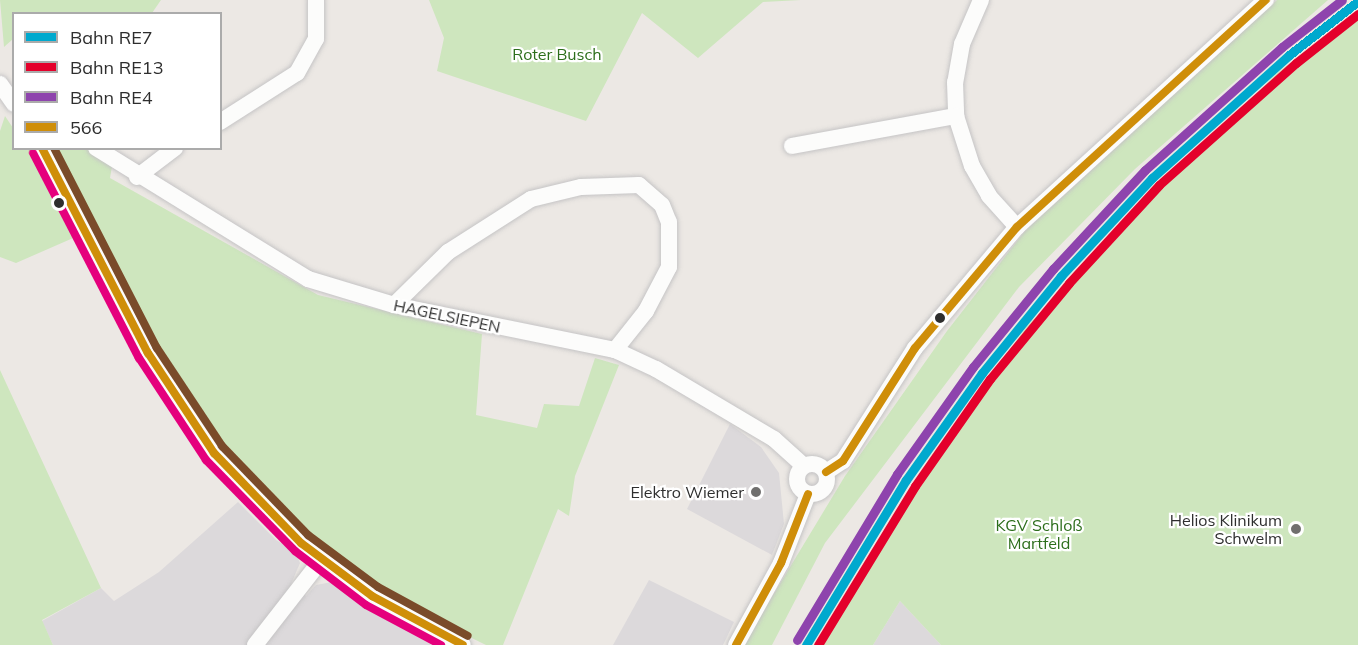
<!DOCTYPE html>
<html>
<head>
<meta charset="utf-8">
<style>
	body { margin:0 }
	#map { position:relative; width:1358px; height:645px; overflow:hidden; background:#ece8e4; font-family:Mulish,sans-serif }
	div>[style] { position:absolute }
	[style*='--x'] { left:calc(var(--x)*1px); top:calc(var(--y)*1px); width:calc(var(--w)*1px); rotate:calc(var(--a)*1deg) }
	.industrial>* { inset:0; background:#dcd9db }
	.green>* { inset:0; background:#cee6be }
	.roads { filter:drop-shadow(0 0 2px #c5c4c5) drop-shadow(0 0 2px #c5c4c5) }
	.minor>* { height:16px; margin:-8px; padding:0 8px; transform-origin:8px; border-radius:8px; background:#fcfcfb }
	.minor>.ring { margin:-8px; padding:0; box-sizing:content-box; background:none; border:16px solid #fcfcfb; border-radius:50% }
	.bus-1>* { height:8px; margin:-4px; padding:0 4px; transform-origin:4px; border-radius:4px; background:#cf8e09 }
	.bus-2>* { height:8px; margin:-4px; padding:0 4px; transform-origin:4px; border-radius:4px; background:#e5007d }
	.bus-3>* { height:8px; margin:-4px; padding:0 4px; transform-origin:4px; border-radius:4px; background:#7a4b2a }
	.rail-1>* { height:9px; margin:-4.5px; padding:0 4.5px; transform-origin:4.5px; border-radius:4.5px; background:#00a9ce }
	.rail-2>* { height:9px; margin:-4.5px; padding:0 4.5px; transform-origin:4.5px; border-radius:4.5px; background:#e4002b }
	.rail-3>* { height:9px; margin:-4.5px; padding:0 4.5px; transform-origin:4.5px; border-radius:4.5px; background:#8e44ad }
	.dots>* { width:16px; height:16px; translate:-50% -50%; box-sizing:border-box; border:3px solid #fff; border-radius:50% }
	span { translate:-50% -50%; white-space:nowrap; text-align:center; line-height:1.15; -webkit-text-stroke:4.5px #fff; paint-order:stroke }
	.park-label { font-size:16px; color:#2c6e1b }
	.street-label { font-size:16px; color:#2e2e2e }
	.poi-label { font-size:16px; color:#2e2e2e }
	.right { translate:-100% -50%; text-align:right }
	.legend { position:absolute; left:12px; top:12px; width:210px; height:138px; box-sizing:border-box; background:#fff; border:2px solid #ababab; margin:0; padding:8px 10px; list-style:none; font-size:18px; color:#2e2e2e }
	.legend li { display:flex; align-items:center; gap:12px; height:30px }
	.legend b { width:30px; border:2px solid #ababab }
</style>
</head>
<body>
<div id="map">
	<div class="industrial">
		<i style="clip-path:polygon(730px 424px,761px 447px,779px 473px,784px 524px,772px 555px,687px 509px)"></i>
		<i style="clip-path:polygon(238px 502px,276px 540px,295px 551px,300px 563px,291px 584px,306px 596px,316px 585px,332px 582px,374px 613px,432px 645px,53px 645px,42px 621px,101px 588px,114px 601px,159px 572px)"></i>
		<i style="clip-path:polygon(649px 580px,734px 622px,723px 645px,613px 645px)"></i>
		<i style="clip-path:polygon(900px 601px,941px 645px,873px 645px)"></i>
	</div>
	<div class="green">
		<i style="clip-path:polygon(0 0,161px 0,152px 13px,14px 14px,13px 39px,4px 47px)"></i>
		<i style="clip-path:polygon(429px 0,801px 0,763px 2px,698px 58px,642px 13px,586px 121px,437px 71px,444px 38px)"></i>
		<i style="clip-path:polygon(1277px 0,1328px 0,1135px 169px,1019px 287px,825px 543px,772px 645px,743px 645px,845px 476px,947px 331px,1025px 231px)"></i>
		<i style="clip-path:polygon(1358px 10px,1358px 645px,941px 645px,900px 601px,873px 645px,820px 645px,931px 456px,1028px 325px,1276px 74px)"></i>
		<i style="clip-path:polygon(5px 116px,13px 128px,14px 148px,88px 149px,112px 166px,110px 178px,318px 295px,482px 334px,476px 415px,537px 428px,544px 404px,579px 406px,595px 358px,619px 365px,575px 476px,569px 516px,558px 509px,503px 645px,486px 645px,402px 604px,301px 530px,247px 478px,216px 444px,181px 390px,96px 228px,16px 263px,0 257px,0 131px)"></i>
		<i style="clip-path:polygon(0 370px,101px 588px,42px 620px,53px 645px,0 645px)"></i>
	</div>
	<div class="roads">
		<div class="minor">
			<i style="--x:981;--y:0;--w:48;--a:113.4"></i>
			<i style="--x:962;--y:44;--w:39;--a:100"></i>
			<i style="--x:955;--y:82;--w:34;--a:88"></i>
			<i style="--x:956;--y:116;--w:52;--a:72.3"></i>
			<i style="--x:972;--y:166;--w:34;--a:60"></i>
			<i style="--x:989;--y:196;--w:42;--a:47.9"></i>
			<i style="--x:0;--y:84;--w:24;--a:55"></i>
			<i style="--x:220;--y:122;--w:91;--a:-32.5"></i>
			<i style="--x:297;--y:73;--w:39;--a:-61"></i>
			<i style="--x:316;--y:39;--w:39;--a:-90"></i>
			<i style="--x:792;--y:146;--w:167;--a:-10.4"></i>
			<i style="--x:42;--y:148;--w:231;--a:62.7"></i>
			<i style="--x:148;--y:353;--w:120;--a:56.6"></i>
			<i style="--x:214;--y:453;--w:125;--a:46"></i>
			<i style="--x:301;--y:543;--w:89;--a:36.7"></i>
			<i style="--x:372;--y:596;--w:103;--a:28.3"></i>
			<i style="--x:96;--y:148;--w:249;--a:31.7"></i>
			<i style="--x:308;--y:279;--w:90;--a:16.8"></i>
			<i style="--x:394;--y:305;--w:226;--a:11.5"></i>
			<i style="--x:615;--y:350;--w:45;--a:24.9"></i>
			<i style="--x:656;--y:369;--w:137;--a:30.7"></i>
			<i style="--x:774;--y:439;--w:40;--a:42"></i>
			<i style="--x:137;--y:177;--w:48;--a:-37.3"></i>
			<i style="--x:394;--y:305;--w:76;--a:-44.5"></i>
			<i style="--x:448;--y:252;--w:98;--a:-32.6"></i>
			<i style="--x:531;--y:199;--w:51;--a:-13.5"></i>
			<i style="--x:581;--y:187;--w:58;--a:-2"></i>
			<i style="--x:639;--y:185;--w:30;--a:41"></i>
			<i style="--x:662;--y:205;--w:18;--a:68"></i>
			<i style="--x:669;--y:222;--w:45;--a:90"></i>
			<i style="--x:669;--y:267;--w:50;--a:117.6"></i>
			<i style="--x:646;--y:311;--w:50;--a:128.5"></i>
			<i class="ring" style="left:797px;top:464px;width:14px;height:14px"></i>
			<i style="--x:826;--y:472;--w:20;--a:-33"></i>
			<i style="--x:843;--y:461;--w:134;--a:-57.5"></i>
			<i style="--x:915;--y:348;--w:158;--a:-49.9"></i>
			<i style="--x:1017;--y:227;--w:337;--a:-42.4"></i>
			<i style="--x:255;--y:645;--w:109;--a:-52.1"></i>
			<i style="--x:736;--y:645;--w:94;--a:-61.2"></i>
			<i style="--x:781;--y:563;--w:74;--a:-68.6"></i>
		</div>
	</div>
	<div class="bus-1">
		<i style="--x:42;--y:148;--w:231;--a:62.7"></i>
		<i style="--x:148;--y:353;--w:120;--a:56.6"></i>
		<i style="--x:214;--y:453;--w:125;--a:46"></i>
		<i style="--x:301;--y:543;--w:89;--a:36.7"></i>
		<i style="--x:372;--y:596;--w:103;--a:28.3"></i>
		<i style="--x:826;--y:472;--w:20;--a:-33"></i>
		<i style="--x:843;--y:461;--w:134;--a:-57.5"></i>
		<i style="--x:915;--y:348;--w:158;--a:-49.9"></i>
		<i style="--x:1017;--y:227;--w:337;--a:-42.4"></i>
		<i style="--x:736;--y:645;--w:94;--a:-61.2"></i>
		<i style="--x:781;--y:563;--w:74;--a:-68.6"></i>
	</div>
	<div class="bus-2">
		<i style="--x:33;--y:153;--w:231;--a:62.7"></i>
		<i style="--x:139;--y:358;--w:122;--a:56.7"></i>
		<i style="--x:206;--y:460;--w:127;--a:45.6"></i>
		<i style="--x:295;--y:551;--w:89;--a:37.3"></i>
		<i style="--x:366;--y:605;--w:85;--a:28.1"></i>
	</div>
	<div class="bus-3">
		<i style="--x:54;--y:148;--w:225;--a:62.8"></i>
		<i style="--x:157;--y:348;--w:118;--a:56.4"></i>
		<i style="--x:222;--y:446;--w:124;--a:46"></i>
		<i style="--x:308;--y:535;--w:87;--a:36.6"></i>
		<i style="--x:378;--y:587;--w:102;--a:28.6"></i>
	</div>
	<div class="rail-1">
		<i style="--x:806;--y:645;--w:193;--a:-58.8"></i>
		<i style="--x:906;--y:480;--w:131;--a:-54.6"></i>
		<i style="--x:982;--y:373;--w:125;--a:-50.8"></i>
		<i style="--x:1061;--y:276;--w:134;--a:-47.1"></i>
		<i style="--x:1152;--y:178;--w:184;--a:-41.9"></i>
		<i style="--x:1289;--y:55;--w:88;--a:-38"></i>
	</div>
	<div class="rail-2">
		<i style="--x:818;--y:645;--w:186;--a:-58.6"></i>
		<i style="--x:915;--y:486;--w:131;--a:-55"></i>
		<i style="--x:990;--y:379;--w:124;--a:-50.5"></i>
		<i style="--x:1069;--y:283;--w:133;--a:-47.4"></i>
		<i style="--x:1159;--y:185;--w:183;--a:-41.7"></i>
		<i style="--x:1296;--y:63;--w:79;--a:-38.3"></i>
	</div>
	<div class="rail-3">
		<i style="--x:797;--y:640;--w:194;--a:-58.9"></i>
		<i style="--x:897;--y:474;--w:131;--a:-54.6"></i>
		<i style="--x:973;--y:367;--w:127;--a:-50.8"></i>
		<i style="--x:1053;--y:269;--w:135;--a:-47.1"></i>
		<i style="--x:1145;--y:170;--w:184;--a:-41.9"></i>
		<i style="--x:1282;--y:47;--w:76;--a:-38.1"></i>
	</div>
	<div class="dots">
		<i style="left:59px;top:203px;background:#2e2e2e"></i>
		<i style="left:940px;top:318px;background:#2e2e2e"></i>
		<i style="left:756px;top:492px;background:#706f6e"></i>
		<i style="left:1296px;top:529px;background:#706f6e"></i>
	</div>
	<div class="park-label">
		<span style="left:557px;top:54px">Roter Busch</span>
		<span style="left:1039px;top:534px">KGV Schloß<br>Martfeld</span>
	</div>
	<div class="street-label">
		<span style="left:447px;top:316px;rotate:12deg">HAGELSIEPEN</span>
	</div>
	<div class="poi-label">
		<span class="right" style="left:744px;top:492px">Elektro Wiemer</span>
		<span class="right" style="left:1282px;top:529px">Helios Klinikum<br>Schwelm</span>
	</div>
	<ul class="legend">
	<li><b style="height:8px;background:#00a9ce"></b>Bahn RE7</li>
	<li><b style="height:8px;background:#e4002b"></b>Bahn RE13</li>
	<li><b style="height:8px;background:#8e44ad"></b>Bahn RE4</li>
	<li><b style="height:8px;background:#cf8e09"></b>566</li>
	</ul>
</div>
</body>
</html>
